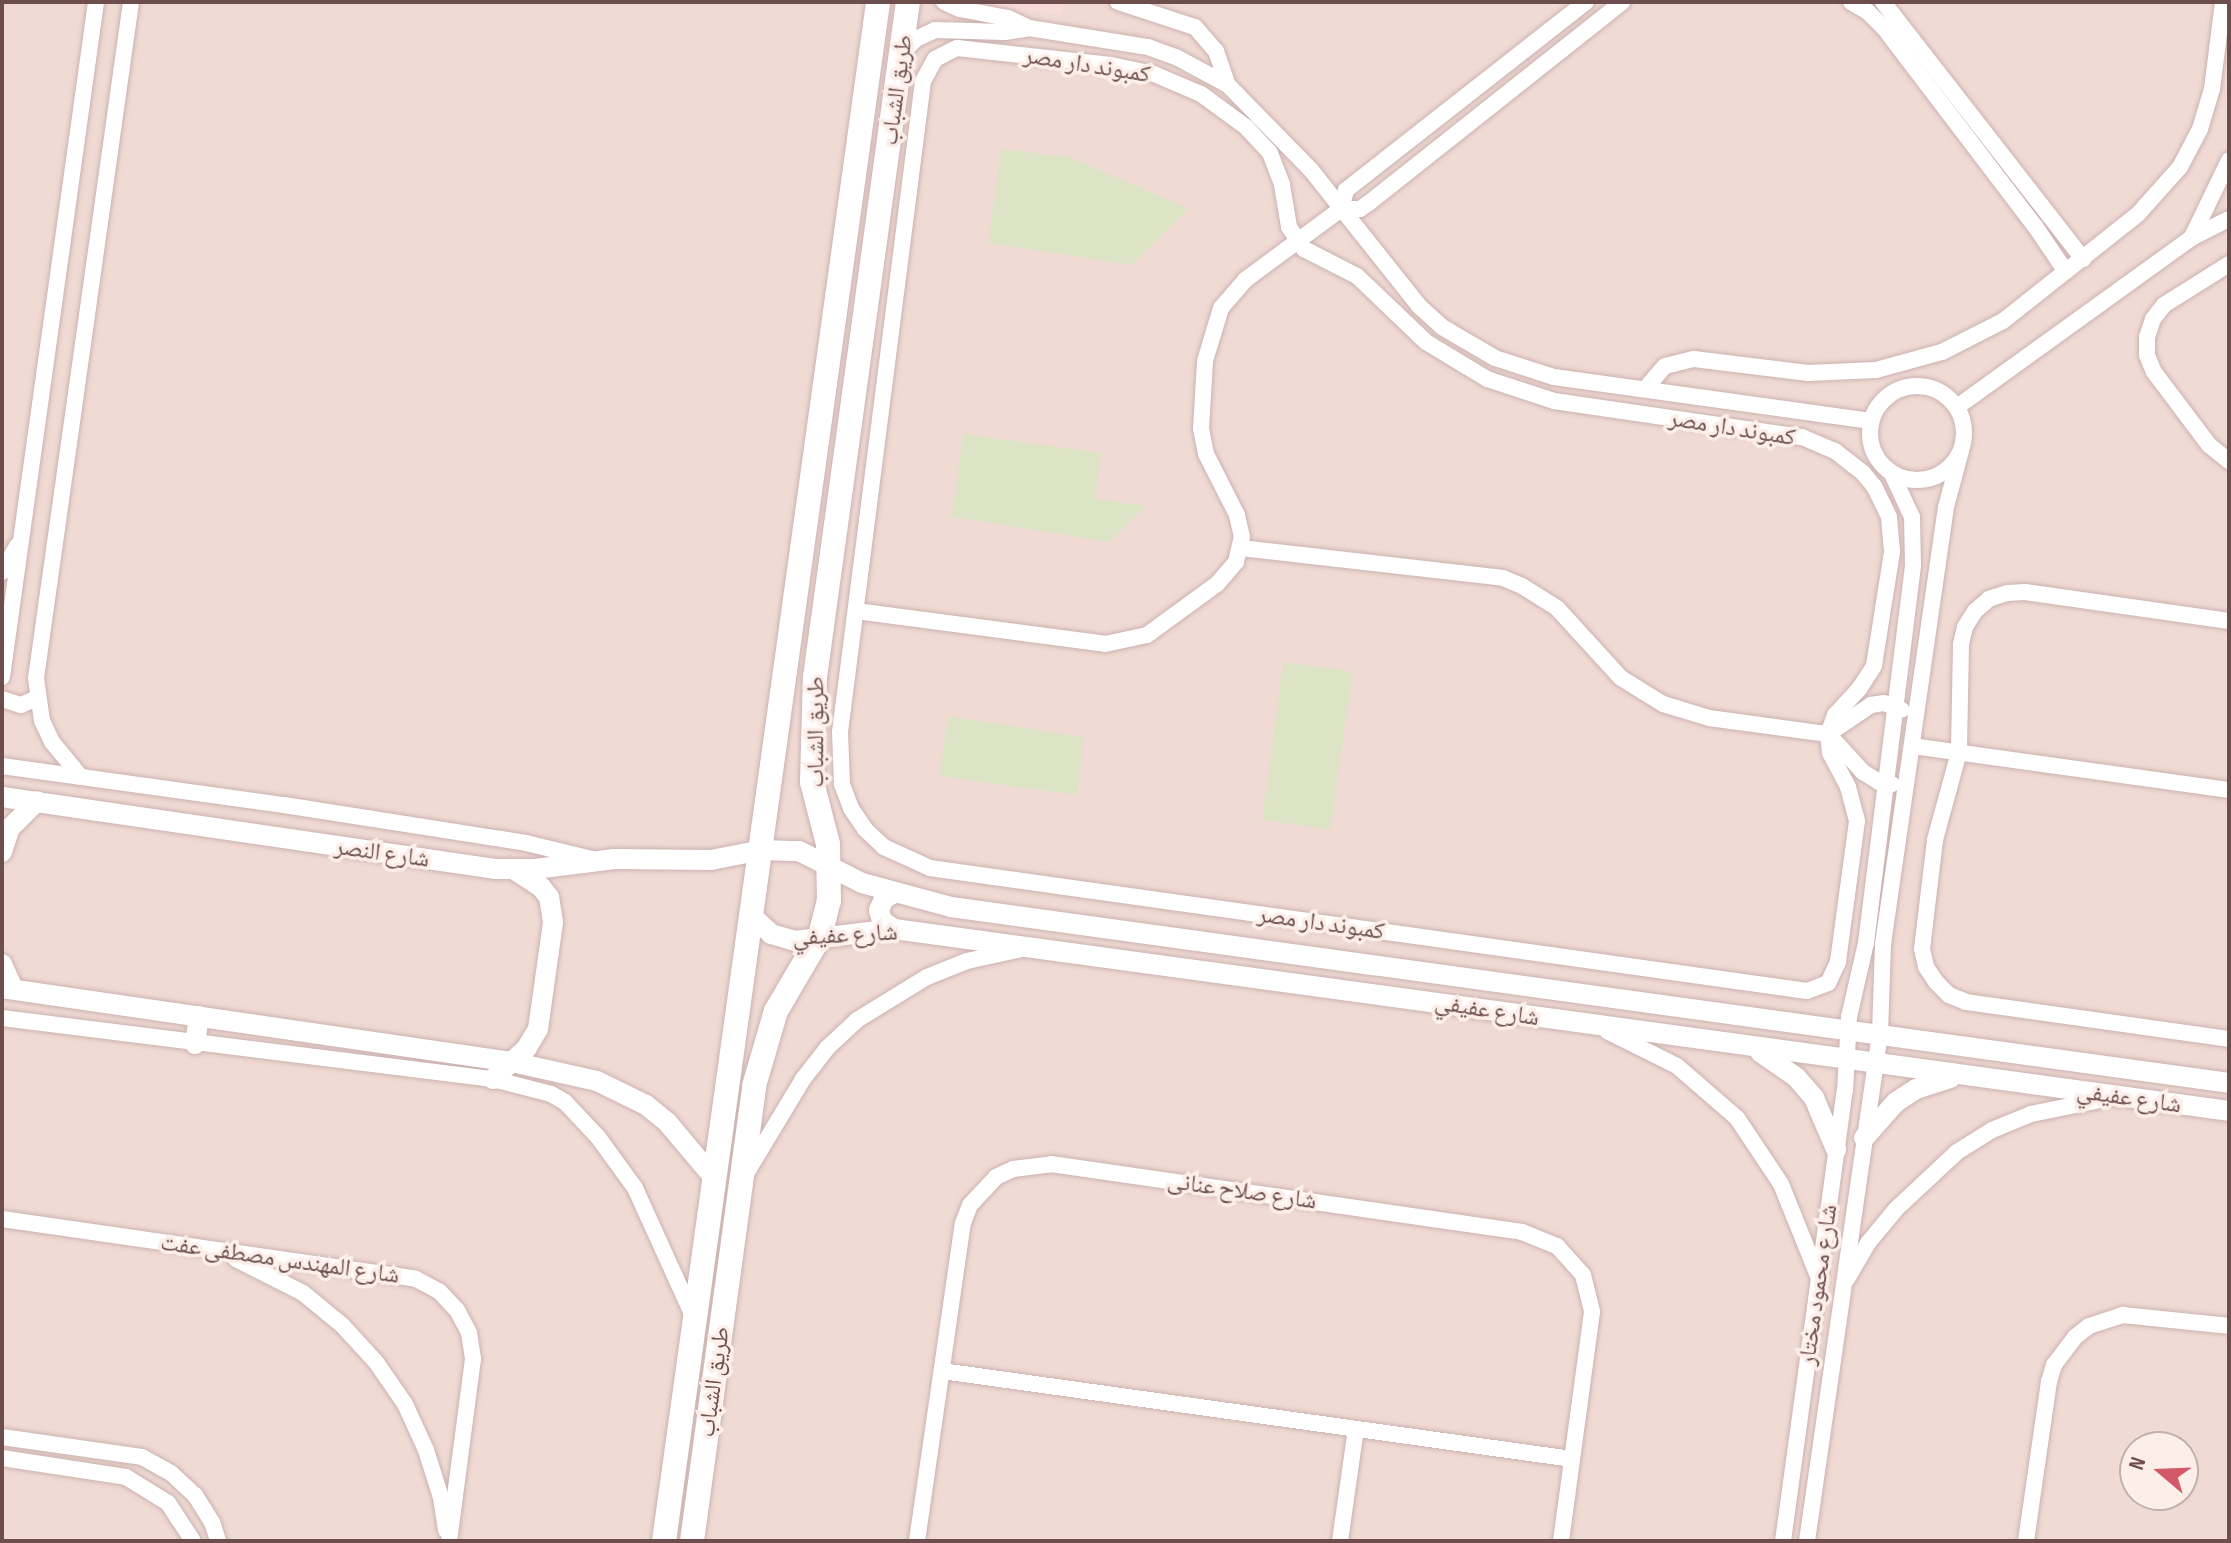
<!DOCTYPE html>
<html>
<head>
<meta charset="utf-8">
<style>
	body { margin:0 }
	#map { position:relative; width:2231px; height:1543px; overflow:hidden; background:#f9eae5; font-family:"Sofia Sans Condensed","Noto Naskh Arabic",sans-serif }
	div>[style] { position:absolute }
	[style*='--x'] { left:calc(var(--x)*1px); top:calc(var(--y)*1px); width:calc(var(--w)*1px); rotate:calc(var(--a)*1deg) }
	.residential>* { inset:0; background:#f0dad4 }
	.commercial>* { inset:0; background:#f8dadb }
	.green>* { inset:0; background:#dde4c5 }
	.roads { filter:drop-shadow(0 0 2px #cbb2b0) drop-shadow(0 0 2px #cbb2b0) }
	.minor>* { height:16px; margin:-8px; padding:0 8px; transform-origin:8px; border-radius:8px; background:#fff }
	.minor>.ring { margin:-8px; padding:0; box-sizing:content-box; background:none; border:16px solid #fff; border-radius:50% }
	.tertiary>* { height:20px; margin:-10px; padding:0 10px; transform-origin:10px; border-radius:10px; background:#fff }
	.secondary>* { height:24px; margin:-12px; padding:0 12px; transform-origin:12px; border-radius:12px; background:#fff }
	span { translate:-50% -50%; white-space:nowrap; text-align:center; line-height:1.15; -webkit-text-stroke:7px #fcefea; paint-order:stroke }
	.street-label { font-size:24px; color:#6e4e4d }
	.frame { position:absolute; inset:0; border:4px solid #6e4e4d; pointer-events:none }
	.north { position:absolute; left:2119px; top:1431px; width:80px; height:80px; box-sizing:border-box; background:#fcefea; border:2px solid #c3afab; border-radius:50%; rotate:289deg; font-size:22px; font-weight:700; line-height:32px; text-align:center; color:#6e4e4d }
	.north::after { content:''; display:block; margin:auto; width:28px; height:36px; background:#d35968; clip-path:polygon(50% 0,100% 100%,50% 72%,0 100%) }
</style>
</head>
<body>
<div id="map">
	<div class="residential">
		<i style="clip-path:polygon(evenodd,2px 2px,2229px 2px,2229px 1541px,2px 1541px,2px 2px,2135px 1447px,2183px 1447px,2183px 1495px,2135px 1495px,2135px 1447px)"></i>
	</div>
	<div class="commercial">
		<i style="clip-path:polygon(968px 2px,1063px 2px,1061px 15px)"></i>
	</div>
	<div class="green">
		<i style="clip-path:polygon(1001px 149px,1070px 157px,1189px 209px,1132px 265px,988px 243px)"></i>
		<i style="clip-path:polygon(963px 434px,1101px 453px,1095px 499px,1146px 506px,1109px 542px,952px 517px)"></i>
		<i style="clip-path:polygon(1283px 662px,1353px 672px,1330px 830px,1262px 820px)"></i>
		<i style="clip-path:polygon(948px 716px,1084px 737px,1077px 795px,939px 776px)"></i>
	</div>
	<div class="roads">
		<div class="minor">
			<i style="--x:944;--y:2;--w:17;--a:24"></i>
			<i style="--x:960;--y:9;--w:49;--a:10.6"></i>
			<i style="--x:1008;--y:18;--w:23;--a:25"></i>
			<i style="--x:1029;--y:28;--w:121;--a:9.1"></i>
			<i style="--x:1148;--y:47;--w:30;--a:20"></i>
			<i style="--x:1176;--y:57;--w:59;--a:28.3"></i>
			<i style="--x:1228;--y:85;--w:119;--a:45.7"></i>
			<i style="--x:1311;--y:170;--w:174;--a:51.5"></i>
			<i style="--x:1419;--y:306;--w:31;--a:42"></i>
			<i style="--x:1442;--y:327;--w:61;--a:30.3"></i>
			<i style="--x:1495;--y:358;--w:62;--a:17.9"></i>
			<i style="--x:1554;--y:377;--w:320;--a:7.9"></i>
			<i style="--x:1118;--y:2;--w:81;--a:18"></i>
			<i style="--x:1195;--y:27;--w:32;--a:49"></i>
			<i style="--x:1216;--y:51;--w:36;--a:71"></i>
			<i style="--x:1851;--y:2;--w:20;--a:30"></i>
			<i style="--x:1868;--y:12;--w:23;--a:45"></i>
			<i style="--x:1884;--y:28;--w:249;--a:52.7"></i>
			<i style="--x:2035;--y:226;--w:55;--a:56"></i>
			<i style="--x:1883;--y:2;--w:326;--a:52.1"></i>
			<i style="--x:957;--y:48;--w:155;--a:6.3"></i>
			<i style="--x:1111;--y:65;--w:44;--a:11.8"></i>
			<i style="--x:1154;--y:74;--w:51;--a:23.1"></i>
			<i style="--x:1201;--y:94;--w:56;--a:36.3"></i>
			<i style="--x:1246;--y:127;--w:35;--a:47"></i>
			<i style="--x:1270;--y:153;--w:34;--a:69"></i>
			<i style="--x:1282;--y:185;--w:43;--a:80.5"></i>
			<i style="--x:1289;--y:227;--w:27;--a:56"></i>
			<i style="--x:1304;--y:249;--w:59;--a:27"></i>
			<i style="--x:1357;--y:276;--w:95;--a:43.7"></i>
			<i style="--x:1426;--y:342;--w:71;--a:31.2"></i>
			<i style="--x:1487;--y:379;--w:71;--a:18.2"></i>
			<i style="--x:1554;--y:401;--w:251;--a:8.3"></i>
			<i style="--x:1802;--y:437;--w:36;--a:23"></i>
			<i style="--x:1835;--y:451;--w:36;--a:38"></i>
			<i style="--x:1863;--y:473;--w:17;--a:50"></i>
			<i style="--x:1874;--y:486;--w:34;--a:64"></i>
			<i style="--x:1889;--y:517;--w:35;--a:85"></i>
			<i style="--x:1892;--y:552;--w:115;--a:99"></i>
			<i style="--x:1874;--y:666;--w:27;--a:123"></i>
			<i style="--x:1859;--y:689;--w:35;--a:133"></i>
			<i style="--x:1835;--y:715;--w:20;--a:110"></i>
			<i style="--x:1828;--y:734;--w:19;--a:84"></i>
			<i style="--x:1830;--y:753;--w:38;--a:62"></i>
			<i style="--x:1848;--y:787;--w:35;--a:75"></i>
			<i style="--x:1857;--y:821;--w:142;--a:97.7"></i>
			<i style="--x:1838;--y:962;--w:23;--a:115"></i>
			<i style="--x:1828;--y:983;--w:22;--a:159"></i>
			<i style="--x:1807;--y:991;--w:886;--a:-172.02"></i>
			<i style="--x:930;--y:868;--w:51;--a:-155.5"></i>
			<i style="--x:884;--y:847;--w:26;--a:-137"></i>
			<i style="--x:865;--y:829;--w:25;--a:-124"></i>
			<i style="--x:851;--y:808;--w:26;--a:-111"></i>
			<i style="--x:842;--y:784;--w:52;--a:-92.2"></i>
			<i style="--x:840;--y:732;--w:656;--a:-82.73"></i>
			<i style="--x:923;--y:81;--w:25;--a:-61"></i>
			<i style="--x:935;--y:59;--w:25;--a:-27"></i>
			<i style="--x:902;--y:53;--w:20;--a:-45"></i>
			<i style="--x:916;--y:39;--w:21;--a:-25"></i>
			<i style="--x:935;--y:30;--w:70;--a:1.6"></i>
			<i style="--x:1005;--y:32;--w:24;--a:-9"></i>
			<i style="--x:1341;--y:209;--w:19;--a:0"></i>
			<i style="--x:1360;--y:209;--w:12;--a:-35"></i>
			<i style="--x:1370;--y:202;--w:322;--a:-38.4"></i>
			<i style="--x:2192;--y:237;--w:85;--a:-64.3"></i>
			<i style="--x:2229;--y:264;--w:77;--a:147.8"></i>
			<i style="--x:2164;--y:305;--w:18;--a:128"></i>
			<i style="--x:2153;--y:319;--w:19;--a:108"></i>
			<i style="--x:2147;--y:337;--w:18;--a:90"></i>
			<i style="--x:2147;--y:355;--w:18;--a:68"></i>
			<i style="--x:2154;--y:372;--w:91;--a:53"></i>
			<i style="--x:2209;--y:445;--w:26;--a:39"></i>
			<i class="ring" style="left:1870px;top:386px;width:78px;height:78px"></i>
			<i style="--x:1645;--y:389;--w:30;--a:-49"></i>
			<i style="--x:1665;--y:366;--w:30;--a:-14"></i>
			<i style="--x:1694;--y:359;--w:115;--a:7"></i>
			<i style="--x:1808;--y:373;--w:68;--a:-2.5"></i>
			<i style="--x:1876;--y:370;--w:68;--a:-15.3"></i>
			<i style="--x:1942;--y:352;--w:68;--a:-26.9"></i>
			<i style="--x:2003;--y:321;--w:172;--a:-38.4"></i>
			<i style="--x:2138;--y:214;--w:63;--a:-48.2"></i>
			<i style="--x:2180;--y:167;--w:43;--a:-62.2"></i>
			<i style="--x:2200;--y:129;--w:42;--a:-73.3"></i>
			<i style="--x:2212;--y:89;--w:88;--a:-82.8"></i>
			<i style="--x:1957;--y:407;--w:289;--a:-35.8"></i>
			<i style="--x:2191;--y:238;--w:42;--a:-26.6"></i>
			<i style="--x:1241;--y:548;--w:264;--a:6.5"></i>
			<i style="--x:1503;--y:578;--w:21;--a:23"></i>
			<i style="--x:1522;--y:586;--w:41;--a:32.2"></i>
			<i style="--x:1557;--y:608;--w:95;--a:47.6"></i>
			<i style="--x:1621;--y:678;--w:49;--a:31.8"></i>
			<i style="--x:1663;--y:704;--w:48;--a:16.9"></i>
			<i style="--x:1709;--y:718;--w:120;--a:7.7"></i>
			<i style="--x:1828;--y:734;--w:52;--a:47.4"></i>
			<i style="--x:1863;--y:772;--w:19;--a:32"></i>
			<i style="--x:1879;--y:782;--w:13;--a:9"></i>
			<i style="--x:2;--y:572;--w:30;--a:-60"></i>
			<i style="--x:856;--y:611;--w:251;--a:7.5"></i>
			<i style="--x:1105;--y:644;--w:43;--a:-12.1"></i>
			<i style="--x:1147;--y:635;--w:87;--a:-36.1"></i>
			<i style="--x:1217;--y:584;--w:29;--a:-49"></i>
			<i style="--x:1236;--y:562;--w:26;--a:-77"></i>
			<i style="--x:1242;--y:537;--w:23;--a:-103"></i>
			<i style="--x:1237;--y:515;--w:68;--a:-116.9"></i>
			<i style="--x:1206;--y:454;--w:25;--a:-101"></i>
			<i style="--x:1201;--y:429;--w:68;--a:-86.6"></i>
			<i style="--x:1205;--y:361;--w:55;--a:-73.2"></i>
			<i style="--x:1221;--y:308;--w:37;--a:-49"></i>
			<i style="--x:1245;--y:280;--w:119;--a:-36.5"></i>
			<i style="--x:1341;--y:209;--w:20;--a:-75"></i>
			<i style="--x:1346;--y:190;--w:305;--a:-38.1"></i>
			<i style="--x:2229;--y:621;--w:206;--a:-171.9"></i>
			<i style="--x:2025;--y:592;--w:18;--a:177"></i>
			<i style="--x:2007;--y:593;--w:19;--a:162"></i>
			<i style="--x:1989;--y:599;--w:18;--a:139"></i>
			<i style="--x:1975;--y:611;--w:19;--a:122"></i>
			<i style="--x:1965;--y:627;--w:18;--a:103"></i>
			<i style="--x:1961;--y:645;--w:107;--a:91.1"></i>
			<i style="--x:1959;--y:752;--w:91;--a:105.3"></i>
			<i style="--x:1935;--y:840;--w:110;--a:96.8"></i>
			<i style="--x:1922;--y:949;--w:18;--a:77"></i>
			<i style="--x:1926;--y:967;--w:18;--a:56"></i>
			<i style="--x:1936;--y:982;--w:18;--a:45"></i>
			<i style="--x:1949;--y:995;--w:18;--a:22"></i>
			<i style="--x:1966;--y:1002;--w:266;--a:8"></i>
			<i style="--x:2;--y:677;--w:682;--a:-82.07"></i>
			<i style="--x:2;--y:699;--w:20;--a:18"></i>
			<i style="--x:21;--y:705;--w:17;--a:-24"></i>
			<i style="--x:1828;--y:734;--w:52;--a:-34"></i>
			<i style="--x:1871;--y:705;--w:13;--a:-9"></i>
			<i style="--x:1884;--y:703;--w:19;--a:21"></i>
			<i style="--x:1912;--y:746;--w:320;--a:7.9"></i>
			<i style="--x:2;--y:766;--w:285;--a:7.9"></i>
			<i style="--x:284;--y:805;--w:245;--a:8.9"></i>
			<i style="--x:526;--y:843;--w:68;--a:13.6"></i>
			<i style="--x:81;--y:777;--w:45;--a:-129.6"></i>
			<i style="--x:52;--y:742;--w:23;--a:-115"></i>
			<i style="--x:42;--y:721;--w:43;--a:-97.9"></i>
			<i style="--x:36;--y:678;--w:683;--a:-82"></i>
			<i style="--x:2;--y:1018;--w:495;--a:7.1"></i>
			<i style="--x:493;--y:1079;--w:60;--a:14.5"></i>
			<i style="--x:551;--y:1094;--w:16;--a:30"></i>
			<i style="--x:565;--y:1102;--w:48;--a:46.7"></i>
			<i style="--x:598;--y:1137;--w:63;--a:54"></i>
			<i style="--x:635;--y:1188;--w:141;--a:65.6"></i>
			<i style="--x:1607;--y:1031;--w:78;--a:26.6"></i>
			<i style="--x:1677;--y:1066;--w:79;--a:40.9"></i>
			<i style="--x:1737;--y:1118;--w:79;--a:56.3"></i>
			<i style="--x:1781;--y:1184;--w:99;--a:68.1"></i>
			<i style="--x:747;--y:1172;--w:109;--a:-58.9"></i>
			<i style="--x:803;--y:1079;--w:39;--a:-52"></i>
			<i style="--x:827;--y:1048;--w:41;--a:-43"></i>
			<i style="--x:857;--y:1020;--w:82;--a:-31.6"></i>
			<i style="--x:927;--y:977;--w:43;--a:-21.8"></i>
			<i style="--x:967;--y:961;--w:55;--a:-12.5"></i>
			<i style="--x:2;--y:1219;--w:394;--a:8.2"></i>
			<i style="--x:392;--y:1275;--w:24;--a:9"></i>
			<i style="--x:416;--y:1279;--w:26;--a:28"></i>
			<i style="--x:439;--y:1291;--w:26;--a:47"></i>
			<i style="--x:457;--y:1310;--w:26;--a:62"></i>
			<i style="--x:469;--y:1333;--w:26;--a:81"></i>
			<i style="--x:473;--y:1359;--w:184;--a:97.5"></i>
			<i style="--x:236;--y:1259;--w:75;--a:26.9"></i>
			<i style="--x:303;--y:1293;--w:50;--a:39.4"></i>
			<i style="--x:342;--y:1325;--w:50;--a:47.4"></i>
			<i style="--x:376;--y:1362;--w:51;--a:55.4"></i>
			<i style="--x:405;--y:1404;--w:51;--a:65.5"></i>
			<i style="--x:426;--y:1450;--w:50;--a:72.6"></i>
			<i style="--x:441;--y:1498;--w:33;--a:81"></i>
			<i style="--x:1847;--y:1279;--w:42;--a:-59.7"></i>
			<i style="--x:1868;--y:1243;--w:44;--a:-50.5"></i>
			<i style="--x:1896;--y:1209;--w:83;--a:-43.1"></i>
			<i style="--x:1957;--y:1152;--w:41;--a:-32.2"></i>
			<i style="--x:1992;--y:1130;--w:42;--a:-22.3"></i>
			<i style="--x:2031;--y:1114;--w:80;--a:-11.6"></i>
			<i style="--x:942;--y:1371;--w:636;--a:7.95"></i>
			<i style="--x:2;--y:1437;--w:141;--a:8.1"></i>
			<i style="--x:142;--y:1457;--w:33;--a:29"></i>
			<i style="--x:171;--y:1473;--w:33;--a:43"></i>
			<i style="--x:195;--y:1495;--w:32;--a:58"></i>
			<i style="--x:212;--y:1522;--w:20;--a:72"></i>
			<i style="--x:2;--y:1458;--w:125;--a:8.7"></i>
			<i style="--x:126;--y:1477;--w:49;--a:31.8"></i>
			<i style="--x:168;--y:1503;--w:45;--a:56.7"></i>
			<i style="--x:917;--y:1541;--w:321;--a:-81.8"></i>
			<i style="--x:963;--y:1223;--w:19;--a:-69"></i>
			<i style="--x:970;--y:1205;--w:38;--a:-47"></i>
			<i style="--x:996;--y:1177;--w:19;--a:-25"></i>
			<i style="--x:1013;--y:1169;--w:38;--a:-7"></i>
			<i style="--x:1051;--y:1164;--w:476;--a:8.2"></i>
			<i style="--x:1522;--y:1232;--w:38;--a:22"></i>
			<i style="--x:1557;--y:1246;--w:39;--a:48"></i>
			<i style="--x:1583;--y:1275;--w:38;--a:76"></i>
			<i style="--x:1592;--y:1312;--w:231;--a:97.7"></i>
			<i style="--x:1340;--y:1541;--w:113;--a:-81.9"></i>
			<i style="--x:1783;--y:1541;--w:454;--a:-82.2"></i>
			<i style="--x:1845;--y:1091;--w:74;--a:-86.9"></i>
			<i style="--x:1849;--y:1017;--w:76;--a:-77.1"></i>
			<i style="--x:1866;--y:943;--w:381;--a:-82.9"></i>
			<i style="--x:1913;--y:565;--w:48;--a:-91.2"></i>
			<i style="--x:1912;--y:517;--w:47;--a:-114.9"></i>
			<i style="--x:1807;--y:1541;--w:512;--a:-81.81"></i>
			<i style="--x:1880;--y:1034;--w:90;--a:-88.1"></i>
			<i style="--x:1883;--y:944;--w:442;--a:-81.8"></i>
			<i style="--x:1946;--y:507;--w:58;--a:-75"></i>
			<i style="--x:2026;--y:1541;--w:161;--a:-81.8"></i>
			<i style="--x:2049;--y:1382;--w:18;--a:-74"></i>
			<i style="--x:2054;--y:1365;--w:35;--a:-53"></i>
			<i style="--x:2075;--y:1337;--w:18;--a:-38"></i>
			<i style="--x:2089;--y:1326;--w:36;--a:-18"></i>
			<i style="--x:2123;--y:1315;--w:107;--a:5.9"></i>
		</div>
		<div class="tertiary">
			<i style="--x:2;--y:797;--w:498;--a:8.3"></i>
			<i style="--x:495;--y:869;--w:40;--a:0"></i>
			<i style="--x:535;--y:869;--w:80;--a:-7.2"></i>
			<i style="--x:614;--y:859;--w:97;--a:0.6"></i>
			<i style="--x:711;--y:860;--w:52;--a:-11.1"></i>
			<i style="--x:762;--y:850;--w:37;--a:2"></i>
			<i style="--x:799;--y:851;--w:71;--a:26.9"></i>
			<i style="--x:862;--y:883;--w:92;--a:15.1"></i>
			<i style="--x:951;--y:907;--w:1290;--a:7.84"></i>
			<i style="--x:2;--y:852;--w:25;--a:-72"></i>
			<i style="--x:10;--y:828;--w:38;--a:-45"></i>
			<i style="--x:753;--y:917;--w:25;--a:43"></i>
			<i style="--x:771;--y:934;--w:25;--a:16"></i>
			<i style="--x:795;--y:941;--w:100;--a:-6.9"></i>
			<i style="--x:894;--y:929;--w:1347;--a:7.76"></i>
			<i style="--x:894;--y:929;--w:14;--a:-146"></i>
			<i style="--x:882;--y:921;--w:11;--a:-105"></i>
			<i style="--x:879;--y:910;--w:12;--a:-66"></i>
			<i style="--x:884;--y:899;--w:12;--a:-31"></i>
			<i style="--x:2;--y:964;--w:27;--a:66"></i>
			<i style="--x:2;--y:988;--w:515;--a:8.26"></i>
			<i style="--x:512;--y:1062;--w:87;--a:12.6"></i>
			<i style="--x:597;--y:1081;--w:55;--a:26.1"></i>
			<i style="--x:646;--y:1105;--w:27;--a:39"></i>
			<i style="--x:667;--y:1122;--w:75;--a:49.9"></i>
			<i style="--x:195;--y:1044;--w:28;--a:-82"></i>
			<i style="--x:1760;--y:1052;--w:44;--a:34.8"></i>
			<i style="--x:1796;--y:1077;--w:28;--a:49"></i>
			<i style="--x:1814;--y:1098;--w:56;--a:66.7"></i>
			<i style="--x:493;--y:1079;--w:45;--a:-42.3"></i>
			<i style="--x:526;--y:1049;--w:23;--a:-59"></i>
			<i style="--x:538;--y:1029;--w:108;--a:-82"></i>
			<i style="--x:553;--y:922;--w:25;--a:-99"></i>
			<i style="--x:549;--y:897;--w:13;--a:-129"></i>
			<i style="--x:541;--y:887;--w:31;--a:-147"></i>
			<i style="--x:1864;--y:1138;--w:48;--a:-48.4"></i>
			<i style="--x:1896;--y:1102;--w:24;--a:-33"></i>
			<i style="--x:1916;--y:1089;--w:36;--a:-18"></i>
		</div>
		<div class="secondary">
			<i style="--x:664;--y:1541;--w:1554;--a:-82.08"></i>
			<i style="--x:692;--y:1541;--w:459;--a:-82.2"></i>
			<i style="--x:754;--y:1086;--w:78;--a:-73.7"></i>
			<i style="--x:776;--y:1011;--w:87;--a:-59.6"></i>
			<i style="--x:820;--y:936;--w:36;--a:-76"></i>
			<i style="--x:829;--y:901;--w:57;--a:-91"></i>
			<i style="--x:828;--y:844;--w:64;--a:-104.5"></i>
			<i style="--x:812;--y:782;--w:105;--a:-88.4"></i>
			<i style="--x:815;--y:677;--w:681;--a:-82.16"></i>
		</div>
	</div>
	<div class="street-label">
		<span style="left:1087px;top:65px;rotate:9deg">كمبوند دار مصر</span>
		<span style="left:897px;top:90px;rotate:-82deg">طريق الشباب</span>
		<span style="left:1732px;top:428px;rotate:9deg">كمبوند دار مصر</span>
		<span style="left:816px;top:732px;rotate:-90deg">طريق الشباب</span>
		<span style="left:382px;top:853px;rotate:8deg">شارع النصر</span>
		<span style="left:1321px;top:923px;rotate:8deg">كمبوند دار مصر</span>
		<span style="left:845px;top:935px;rotate:-3deg">شارع عفيفي</span>
		<span style="left:1487px;top:1010px;rotate:9deg">شارع عفيفي</span>
		<span style="left:2129px;top:1098px;rotate:8deg">شارع عفيفي</span>
		<span style="left:1242px;top:1191px;rotate:8deg">شارع صلاح عنانى</span>
		<span style="left:280px;top:1259px;rotate:8deg">شارع المهندس مصطفى عفت</span>
		<span style="left:1818px;top:1285px;rotate:-82deg">شارع محمود مختار</span>
		<span style="left:714px;top:1382px;rotate:-82deg">طريق الشباب</span>
	</div>
	<div class="frame"></div>
	<div class="north">N</div>
</div>
</body>
</html>
